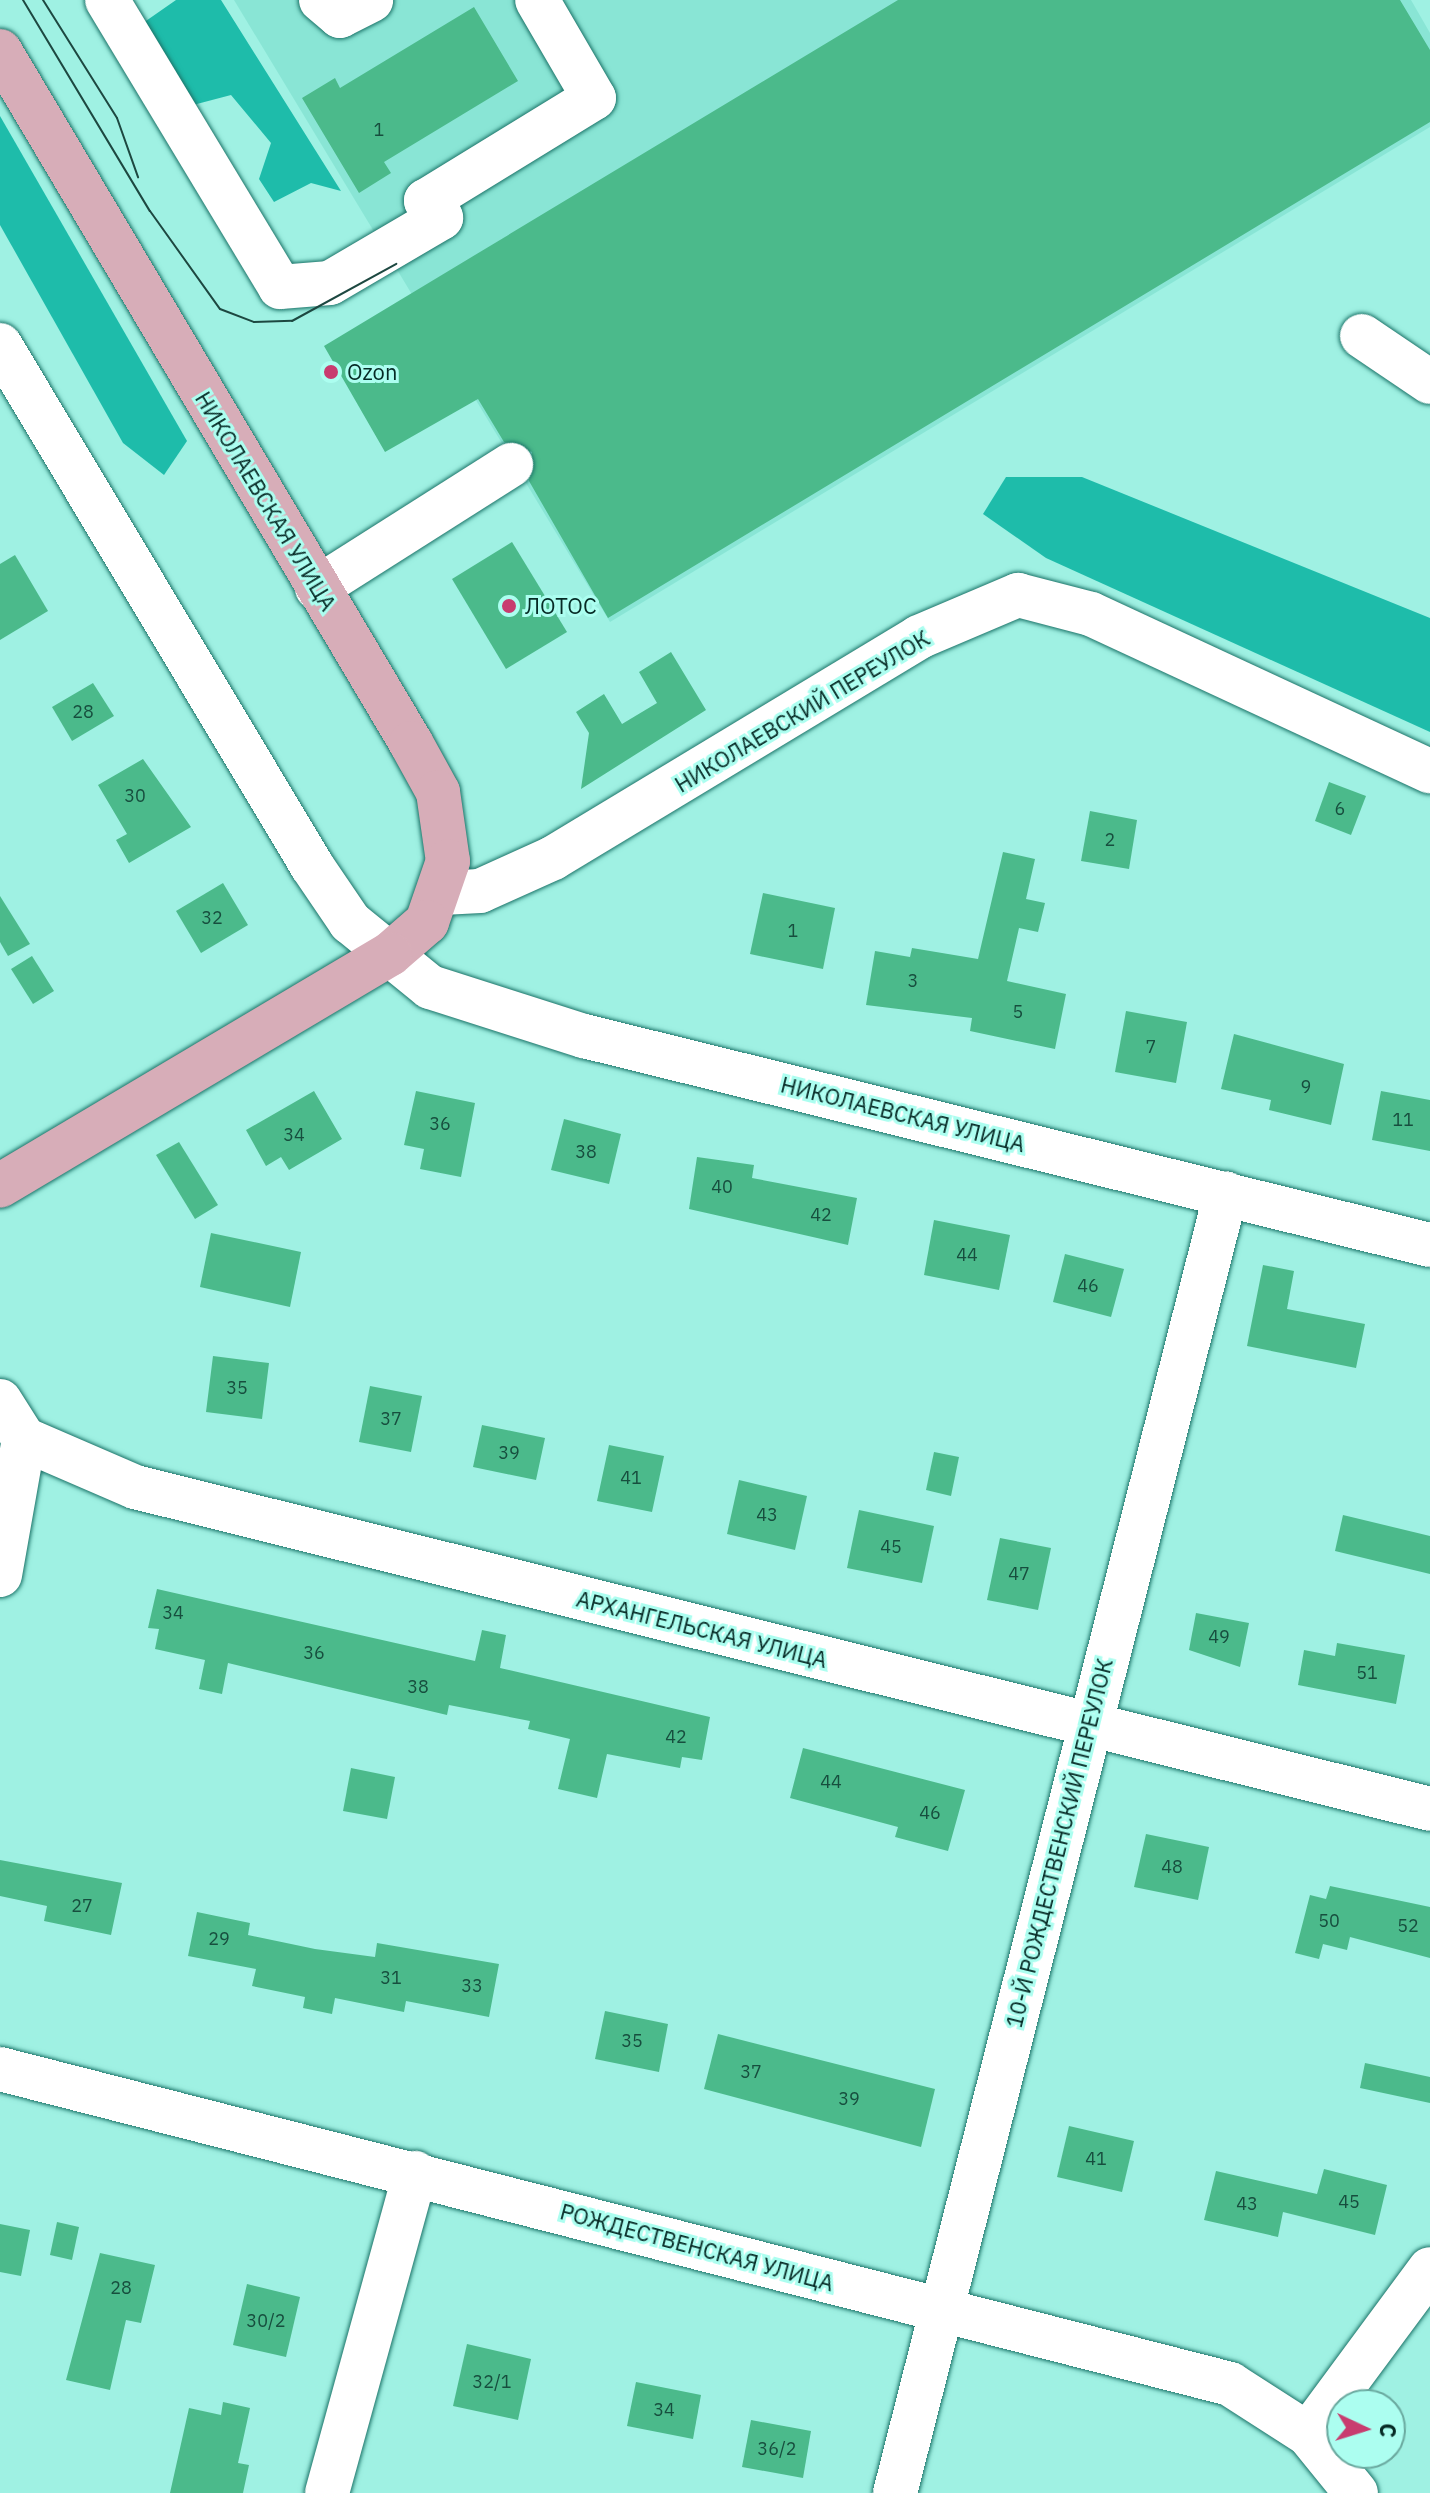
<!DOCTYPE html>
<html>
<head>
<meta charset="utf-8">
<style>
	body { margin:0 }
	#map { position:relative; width:1430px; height:2493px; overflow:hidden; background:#9ff1e3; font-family:"IBM Plex Sans",sans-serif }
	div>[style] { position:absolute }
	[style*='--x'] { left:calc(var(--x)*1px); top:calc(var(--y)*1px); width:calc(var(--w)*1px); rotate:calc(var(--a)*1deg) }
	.built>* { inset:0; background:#89e5d5 }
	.forest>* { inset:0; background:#1ebcaa }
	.building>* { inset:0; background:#4bba8b }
	.roads { filter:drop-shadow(0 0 2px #1b7368) drop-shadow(0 0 2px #1b7368) }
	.minor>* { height:44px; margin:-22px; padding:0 22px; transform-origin:22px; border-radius:22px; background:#fff }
	.major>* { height:44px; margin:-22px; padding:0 22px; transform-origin:22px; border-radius:22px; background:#d7adb8 }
	.tram>* { height:2px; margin:-1px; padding:0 1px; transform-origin:1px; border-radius:1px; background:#1d4841 }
	.dots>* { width:22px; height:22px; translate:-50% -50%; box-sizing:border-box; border:4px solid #acfef0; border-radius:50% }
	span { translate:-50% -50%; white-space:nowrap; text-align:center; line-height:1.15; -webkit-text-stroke:6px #acfef0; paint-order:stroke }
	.number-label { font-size:18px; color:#174e3e }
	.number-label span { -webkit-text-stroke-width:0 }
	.poi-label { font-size:22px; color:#062a25 }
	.left { translate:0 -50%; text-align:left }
	.street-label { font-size:22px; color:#062a25 }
	.north { position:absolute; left:1326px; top:2389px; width:80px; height:80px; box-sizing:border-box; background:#acfef0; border:2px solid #6aa99f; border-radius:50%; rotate:94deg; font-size:22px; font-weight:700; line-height:32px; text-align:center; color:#062a25 }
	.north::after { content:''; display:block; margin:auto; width:28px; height:36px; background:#c83c6f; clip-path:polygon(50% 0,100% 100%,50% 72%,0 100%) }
</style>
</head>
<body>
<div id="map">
	<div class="built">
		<i style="clip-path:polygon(234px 0,1411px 0,1430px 33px,1430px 127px,610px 622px)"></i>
	</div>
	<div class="forest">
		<i style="clip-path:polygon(176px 0,221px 0,341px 191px,311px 183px,274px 202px,259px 179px,271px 143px,231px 95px,193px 105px,143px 23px)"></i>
		<i style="clip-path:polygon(0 116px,187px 441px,164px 475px,123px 443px,0 225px)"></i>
		<i style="clip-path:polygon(1006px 477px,1082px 477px,1430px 618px,1430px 732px,1046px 558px,983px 514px)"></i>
	</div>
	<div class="building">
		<i style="clip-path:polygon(898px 0,1400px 0,1430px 50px,1430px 122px,608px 618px,529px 481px,532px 452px,504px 442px,478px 399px,385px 452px,324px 346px)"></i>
		<i style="clip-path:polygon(474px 7px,518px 81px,384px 162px,391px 173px,359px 193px,302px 98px,335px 78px,340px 88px)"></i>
		<i style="clip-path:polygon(512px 542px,567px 632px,506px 669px,452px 579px)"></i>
		<i style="clip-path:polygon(15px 555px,48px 611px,0 640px,0 564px)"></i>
		<i style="clip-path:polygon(671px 652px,706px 710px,581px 789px,589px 733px,576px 712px,604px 694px,622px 724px,657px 703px,639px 672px)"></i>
		<i style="clip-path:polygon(93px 683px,114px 716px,72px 741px,52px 707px)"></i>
		<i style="clip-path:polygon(143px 759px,191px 827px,129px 863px,116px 840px,127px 834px,98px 785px)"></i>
		<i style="clip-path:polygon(1329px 782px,1366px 796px,1351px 835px,1315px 821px)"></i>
		<i style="clip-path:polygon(1090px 811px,1137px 820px,1129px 869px,1081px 861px)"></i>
		<i style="clip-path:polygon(1003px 852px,1035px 859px,1026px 899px,1045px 903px,1038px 932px,1019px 928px,1007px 981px,1066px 994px,1055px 1049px,970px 1031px,972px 1018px,866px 1005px,875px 951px,910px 957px,912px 948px,978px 959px)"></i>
		<i style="clip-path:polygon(223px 883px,248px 925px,201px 953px,176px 911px)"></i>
		<i style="clip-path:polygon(763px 893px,835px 908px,823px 969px,750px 954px)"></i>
		<i style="clip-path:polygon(0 896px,30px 944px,8px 956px,0 942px)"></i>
		<i style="clip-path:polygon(32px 956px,54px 991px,33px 1004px,11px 969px)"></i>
		<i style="clip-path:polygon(1126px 1011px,1187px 1022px,1176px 1083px,1115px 1072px)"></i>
		<i style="clip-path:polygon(1234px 1034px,1344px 1064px,1331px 1125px,1269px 1110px,1271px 1100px,1221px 1089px)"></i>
		<i style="clip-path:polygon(314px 1091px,342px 1139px,289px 1170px,281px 1157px,266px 1166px,246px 1130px)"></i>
		<i style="clip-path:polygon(416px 1091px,475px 1103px,461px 1177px,420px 1169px,424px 1149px,404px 1145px)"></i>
		<i style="clip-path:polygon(1381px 1091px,1430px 1100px,1430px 1151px,1372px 1140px)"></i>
		<i style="clip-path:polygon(564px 1119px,621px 1134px,609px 1184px,551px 1170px)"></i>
		<i style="clip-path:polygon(179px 1142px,218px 1205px,195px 1219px,156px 1155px)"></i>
		<i style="clip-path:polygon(697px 1157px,754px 1165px,752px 1178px,857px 1198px,848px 1245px,689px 1209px)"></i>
		<i style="clip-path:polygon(934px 1220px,1010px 1235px,999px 1290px,924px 1275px)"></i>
		<i style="clip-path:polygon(211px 1233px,301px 1252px,290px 1307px,200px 1287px)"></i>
		<i style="clip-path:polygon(1065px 1254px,1124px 1269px,1111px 1317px,1053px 1302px)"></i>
		<i style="clip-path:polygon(1263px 1265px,1294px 1271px,1287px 1309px,1365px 1324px,1356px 1368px,1247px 1346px)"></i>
		<i style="clip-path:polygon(213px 1356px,269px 1363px,262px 1419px,206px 1412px)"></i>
		<i style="clip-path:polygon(370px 1386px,422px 1396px,411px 1452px,359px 1442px)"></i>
		<i style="clip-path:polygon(482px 1425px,545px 1438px,536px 1480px,473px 1467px)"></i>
		<i style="clip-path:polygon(609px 1445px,664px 1456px,652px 1512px,597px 1501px)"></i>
		<i style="clip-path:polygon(934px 1452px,959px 1457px,951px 1496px,926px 1490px)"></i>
		<i style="clip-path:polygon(739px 1480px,807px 1496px,795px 1550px,727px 1534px)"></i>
		<i style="clip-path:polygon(859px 1510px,934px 1526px,922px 1583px,847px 1568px)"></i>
		<i style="clip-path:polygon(1343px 1515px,1430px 1536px,1430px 1574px,1335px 1551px)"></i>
		<i style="clip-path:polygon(1000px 1538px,1051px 1548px,1038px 1610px,987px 1600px)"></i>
		<i style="clip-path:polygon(157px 1589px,475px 1661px,482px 1630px,506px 1635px,500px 1668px,710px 1717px,702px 1760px,682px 1757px,680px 1768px,607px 1754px,597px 1798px,558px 1789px,570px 1739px,528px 1729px,530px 1721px,449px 1705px,447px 1715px,228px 1663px,222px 1694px,199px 1689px,205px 1660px,155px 1649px,159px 1629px,148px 1628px)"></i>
		<i style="clip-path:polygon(1196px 1613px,1249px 1623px,1240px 1667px,1189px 1650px)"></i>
		<i style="clip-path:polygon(1337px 1643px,1405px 1655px,1396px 1704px,1298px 1685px,1304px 1650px,1335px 1656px)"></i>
		<i style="clip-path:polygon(803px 1748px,965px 1790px,948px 1851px,895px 1837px,898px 1827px,790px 1798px)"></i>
		<i style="clip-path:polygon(351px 1768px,395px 1777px,387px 1819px,343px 1811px)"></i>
		<i style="clip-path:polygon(1146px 1834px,1209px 1847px,1198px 1900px,1134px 1887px)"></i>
		<i style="clip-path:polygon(0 1860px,122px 1883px,111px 1935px,44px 1921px,47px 1906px,0 1896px)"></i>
		<i style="clip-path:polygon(1330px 1886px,1430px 1907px,1430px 1958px,1350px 1937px,1347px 1950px,1323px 1944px,1319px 1959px,1295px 1953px,1310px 1895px,1326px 1899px)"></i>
		<i style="clip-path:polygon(197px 1912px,250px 1923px,248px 1935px,315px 1949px,375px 1957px,377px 1943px,499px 1964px,489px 2017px,406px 2001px,404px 2012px,335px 1998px,332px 2014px,303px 2008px,305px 1997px,252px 1986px,256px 1969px,188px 1956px)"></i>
		<i style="clip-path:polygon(605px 2011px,668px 2024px,659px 2072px,595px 2059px)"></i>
		<i style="clip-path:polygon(718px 2034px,935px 2089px,921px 2147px,704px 2089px)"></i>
		<i style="clip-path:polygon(1365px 2063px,1430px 2077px,1430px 2103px,1360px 2088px)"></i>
		<i style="clip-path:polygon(1069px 2126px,1134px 2141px,1122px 2192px,1057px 2177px)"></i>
		<i style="clip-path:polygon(1324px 2169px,1387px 2185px,1375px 2235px,1283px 2212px,1278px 2237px,1204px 2220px,1216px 2171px,1317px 2194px)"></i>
		<i style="clip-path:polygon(57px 2222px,79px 2227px,72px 2260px,50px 2255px)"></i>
		<i style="clip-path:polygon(0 2224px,30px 2230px,21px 2276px,0 2272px)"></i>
		<i style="clip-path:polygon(100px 2253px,155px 2265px,141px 2323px,126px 2320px,110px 2390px,66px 2380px)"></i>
		<i style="clip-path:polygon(247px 2284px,300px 2297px,286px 2357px,233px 2345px)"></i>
		<i style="clip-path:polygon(467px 2344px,531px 2359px,518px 2420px,453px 2406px)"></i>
		<i style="clip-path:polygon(636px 2382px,701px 2395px,693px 2439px,627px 2426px)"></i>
		<i style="clip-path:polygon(223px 2402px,250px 2408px,238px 2463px,249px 2465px,243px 2493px,170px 2493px,189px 2408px,221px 2415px)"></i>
		<i style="clip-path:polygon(751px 2420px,811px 2431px,803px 2478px,742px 2467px)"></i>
	</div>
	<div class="roads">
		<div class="minor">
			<i style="--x:107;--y:0;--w:335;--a:58.9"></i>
			<i style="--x:280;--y:287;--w:50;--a:-4.6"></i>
			<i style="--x:330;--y:283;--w:129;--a:-30.4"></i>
			<i style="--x:441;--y:218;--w:23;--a:-131"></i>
			<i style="--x:426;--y:201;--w:197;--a:-31.5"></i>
			<i style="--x:594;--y:98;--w:113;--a:-120.2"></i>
			<i style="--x:321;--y:0;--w:25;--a:40"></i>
			<i style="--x:340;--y:16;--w:35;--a:-27"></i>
			<i style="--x:1362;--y:336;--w:82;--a:34.1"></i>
			<i style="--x:0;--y:345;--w:607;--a:59.08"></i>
			<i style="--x:312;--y:866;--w:68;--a:55.8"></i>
			<i style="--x:350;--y:922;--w:103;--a:39.1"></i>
			<i style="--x:430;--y:987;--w:162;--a:17.7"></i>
			<i style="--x:584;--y:1036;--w:871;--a:13.88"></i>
			<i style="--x:317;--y:588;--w:230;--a:-32.4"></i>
			<i style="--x:442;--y:893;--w:38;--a:-3"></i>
			<i style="--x:480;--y:891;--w:80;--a:-24.3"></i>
			<i style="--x:553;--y:858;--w:428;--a:-31.1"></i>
			<i style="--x:919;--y:637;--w:108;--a:-23"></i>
			<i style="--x:1018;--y:595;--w:75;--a:14.6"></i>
			<i style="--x:1091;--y:614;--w:374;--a:24.9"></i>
			<i style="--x:0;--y:1401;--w:45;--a:57.7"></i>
			<i style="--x:24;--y:1439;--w:121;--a:23.4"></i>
			<i style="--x:135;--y:1487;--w:1334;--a:13.96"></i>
			<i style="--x:0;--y:1575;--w:138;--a:-80"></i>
			<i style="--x:0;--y:2069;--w:1270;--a:14.36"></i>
			<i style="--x:1230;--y:2384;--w:93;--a:32.7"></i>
			<i style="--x:1308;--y:2434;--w:76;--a:50.9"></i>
			<i style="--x:1308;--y:2434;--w:205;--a:-53.5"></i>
			<i style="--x:327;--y:2493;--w:332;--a:-74.6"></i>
			<i style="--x:895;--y:2493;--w:1341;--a:-75.72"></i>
		</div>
		<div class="major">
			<i style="--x:0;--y:51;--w:805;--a:59.29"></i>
			<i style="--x:411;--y:743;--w:56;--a:61.1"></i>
			<i style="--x:438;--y:792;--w:70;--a:81.8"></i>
			<i style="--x:448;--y:861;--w:65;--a:109"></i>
			<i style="--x:427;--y:922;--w:49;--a:139.1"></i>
			<i style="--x:390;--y:954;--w:454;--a:149.3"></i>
		</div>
	</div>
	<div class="tram">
		<i style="--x:23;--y:0;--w:246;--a:59"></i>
		<i style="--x:150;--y:211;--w:120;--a:54.5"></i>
		<i style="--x:220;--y:309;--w:36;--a:21"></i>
		<i style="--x:254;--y:322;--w:38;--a:-2"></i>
		<i style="--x:292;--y:321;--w:119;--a:-28.7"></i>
		<i style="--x:43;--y:0;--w:139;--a:57.9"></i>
		<i style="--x:117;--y:118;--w:63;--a:70.4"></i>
	</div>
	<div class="dots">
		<i style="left:331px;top:372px;background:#c83c6f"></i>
		<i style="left:509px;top:606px;background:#c83c6f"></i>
	</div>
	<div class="number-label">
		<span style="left:379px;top:130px">1</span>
		<span style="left:83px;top:712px">28</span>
		<span style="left:135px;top:796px">30</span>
		<span style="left:1340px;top:809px">6</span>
		<span style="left:1110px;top:840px">2</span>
		<span style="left:212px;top:918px">32</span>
		<span style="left:793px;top:931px">1</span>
		<span style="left:913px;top:981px">3</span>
		<span style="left:1018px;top:1012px">5</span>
		<span style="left:1151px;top:1047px">7</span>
		<span style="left:1306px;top:1087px">9</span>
		<span style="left:1403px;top:1120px">11</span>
		<span style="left:440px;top:1124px">36</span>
		<span style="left:294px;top:1135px">34</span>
		<span style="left:586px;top:1152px">38</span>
		<span style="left:722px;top:1187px">40</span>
		<span style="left:821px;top:1215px">42</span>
		<span style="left:967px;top:1255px">44</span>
		<span style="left:1088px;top:1286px">46</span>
		<span style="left:237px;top:1388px">35</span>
		<span style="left:391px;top:1419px">37</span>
		<span style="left:509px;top:1453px">39</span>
		<span style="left:631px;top:1478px">41</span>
		<span style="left:767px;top:1515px">43</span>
		<span style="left:891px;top:1547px">45</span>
		<span style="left:1019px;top:1574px">47</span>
		<span style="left:173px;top:1613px">34</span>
		<span style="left:1219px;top:1637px">49</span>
		<span style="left:314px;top:1653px">36</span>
		<span style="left:1367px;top:1673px">51</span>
		<span style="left:418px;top:1687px">38</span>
		<span style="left:676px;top:1737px">42</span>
		<span style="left:831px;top:1782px">44</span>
		<span style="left:930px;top:1813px">46</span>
		<span style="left:1172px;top:1867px">48</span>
		<span style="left:82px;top:1906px">27</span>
		<span style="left:1329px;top:1921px">50</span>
		<span style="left:1408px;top:1926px">52</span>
		<span style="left:219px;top:1939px">29</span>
		<span style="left:391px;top:1978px">31</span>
		<span style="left:472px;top:1986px">33</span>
		<span style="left:632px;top:2041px">35</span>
		<span style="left:751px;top:2072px">37</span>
		<span style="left:849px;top:2099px">39</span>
		<span style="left:1096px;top:2159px">41</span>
		<span style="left:1349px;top:2202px">45</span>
		<span style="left:1247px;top:2204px">43</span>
		<span style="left:121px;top:2288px">28</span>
		<span style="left:266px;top:2321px">30/2</span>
		<span style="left:492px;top:2382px">32/1</span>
		<span style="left:664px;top:2410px">34</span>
		<span style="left:777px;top:2449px">36/2</span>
	</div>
	<div class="poi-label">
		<span class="left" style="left:347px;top:372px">Ozon</span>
		<span class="left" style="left:525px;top:606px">ЛОТОС</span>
	</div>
	<div class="street-label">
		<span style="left:266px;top:501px;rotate:59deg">НИКОЛАЕВСКАЯ УЛИЦА</span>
		<span style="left:802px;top:711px;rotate:-31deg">НИКОЛАЕВСКИЙ ПЕРЕУЛОК</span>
		<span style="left:903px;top:1114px;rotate:14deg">НИКОЛАЕВСКАЯ УЛИЦА</span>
		<span style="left:702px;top:1629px;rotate:14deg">АРХАНГЕЛЬСКАЯ УЛИЦА</span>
		<span style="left:1059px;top:1843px;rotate:-76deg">10-Й РОЖДЕСТВЕНСКИЙ ПЕРЕУЛОК</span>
		<span style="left:697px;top:2247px;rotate:15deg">РОЖДЕСТВЕНСКАЯ УЛИЦА</span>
	</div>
	<div class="north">С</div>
</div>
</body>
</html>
